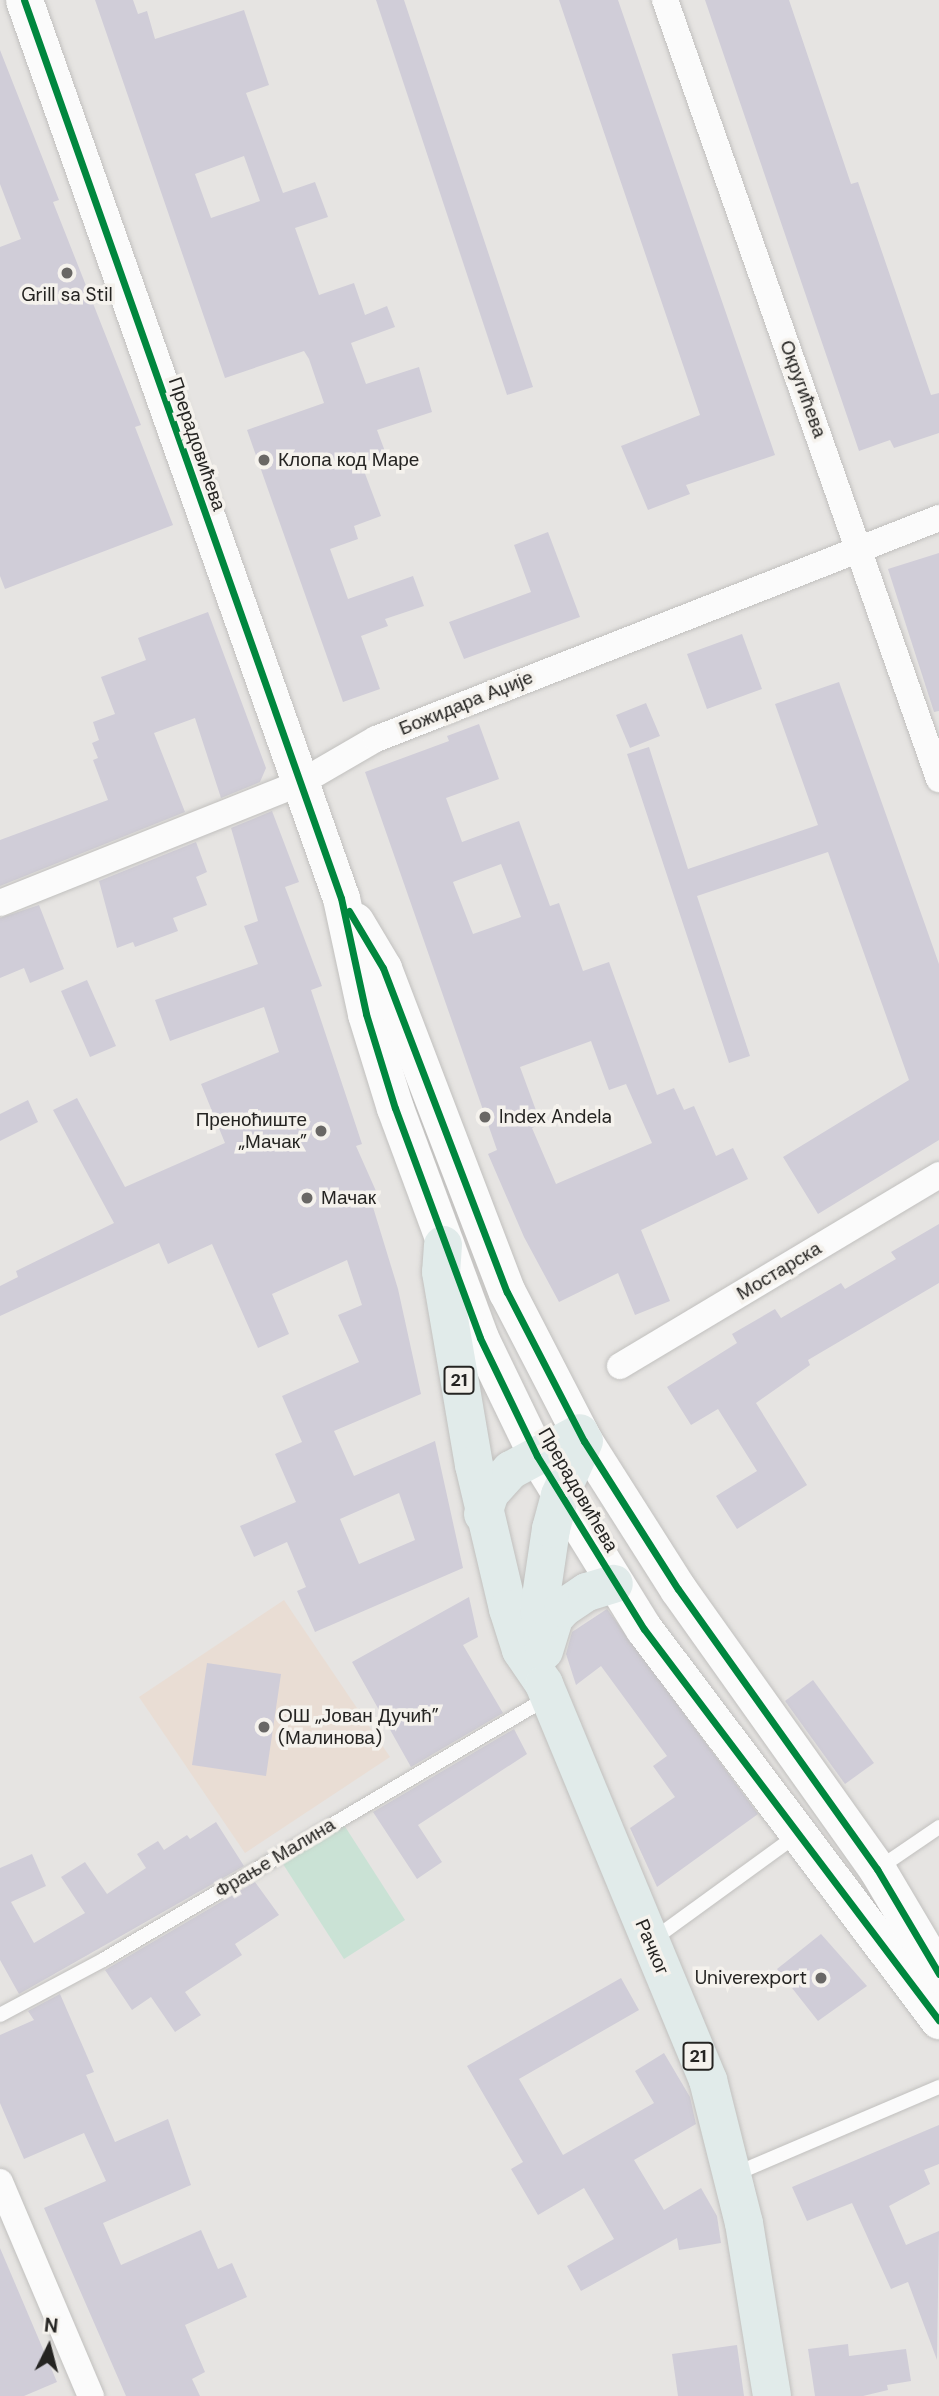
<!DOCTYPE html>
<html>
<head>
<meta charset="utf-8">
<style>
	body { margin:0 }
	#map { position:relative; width:939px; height:2396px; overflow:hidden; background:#e6e4e2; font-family:"DM Sans",sans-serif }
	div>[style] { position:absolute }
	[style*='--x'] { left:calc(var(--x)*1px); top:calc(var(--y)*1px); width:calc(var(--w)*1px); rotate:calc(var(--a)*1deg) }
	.education>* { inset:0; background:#e9ddd4 }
	.green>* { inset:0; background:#cae2d5 }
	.building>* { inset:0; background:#d0cdd8 }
	.roads { filter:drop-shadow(0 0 2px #c1c0be) drop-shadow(0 0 2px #c1c0be) }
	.lane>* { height:14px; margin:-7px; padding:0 7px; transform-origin:7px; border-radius:7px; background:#fbfbfb }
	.street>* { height:26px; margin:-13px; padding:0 13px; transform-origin:13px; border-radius:13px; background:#fbfbfb }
	.secondary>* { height:37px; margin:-18.5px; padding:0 18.5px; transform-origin:18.5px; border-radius:18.5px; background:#fbfbfb }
	.primary>* { height:38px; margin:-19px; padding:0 19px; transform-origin:19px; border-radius:19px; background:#e1ebea }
	.cycleway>* { height:7px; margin:-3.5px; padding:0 3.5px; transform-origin:3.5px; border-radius:3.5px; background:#00873e }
	.dots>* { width:19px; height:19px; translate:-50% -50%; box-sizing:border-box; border:4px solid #f5f2ed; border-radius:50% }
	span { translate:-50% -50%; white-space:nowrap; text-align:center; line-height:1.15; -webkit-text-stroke:7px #f5f2ed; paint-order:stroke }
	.shield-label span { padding:2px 5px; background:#f5f2ed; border:2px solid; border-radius:5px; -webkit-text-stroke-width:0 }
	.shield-label { font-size:18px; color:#252422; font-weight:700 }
	.poi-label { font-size:19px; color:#252422 }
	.left { translate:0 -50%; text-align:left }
	.right { translate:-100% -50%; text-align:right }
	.street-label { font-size:19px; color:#252422 }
	.north { position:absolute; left:14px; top:2312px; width:70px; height:70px; -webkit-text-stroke:5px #f5f2ed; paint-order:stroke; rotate:6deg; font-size:19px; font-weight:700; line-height:28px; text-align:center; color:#252422 }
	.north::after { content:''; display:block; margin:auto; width:24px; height:32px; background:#252422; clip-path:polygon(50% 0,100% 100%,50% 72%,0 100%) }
</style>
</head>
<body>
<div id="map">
	<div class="education">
		<i style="clip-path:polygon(284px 1600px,390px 1757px,245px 1853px,139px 1697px)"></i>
	</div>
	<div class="green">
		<i style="clip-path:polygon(344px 1825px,405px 1920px,344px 1959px,283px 1864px)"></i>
	</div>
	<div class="building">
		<i style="clip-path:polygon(evenodd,95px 0,133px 0,138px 14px,147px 11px,155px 39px,244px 10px,269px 85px,246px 93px,283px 193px,315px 182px,328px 217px,295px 228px,319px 295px,354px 283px,365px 315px,387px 306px,395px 327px,351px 343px,366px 384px,419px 367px,432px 412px,377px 430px,386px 454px,361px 463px,381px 516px,354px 526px,358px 539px,330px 549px,348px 599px,413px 576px,424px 606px,385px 619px,388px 626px,361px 636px,380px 689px,343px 702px,247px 430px,324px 403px,309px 359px,304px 351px,225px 378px,95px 0,244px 156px,260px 201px,211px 218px,195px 174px,244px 156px)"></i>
		<i style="clip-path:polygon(376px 0,404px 0,533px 387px,507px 395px)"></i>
		<i style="clip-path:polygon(559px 0,618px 0,775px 455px,686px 485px,690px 494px,648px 510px,621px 446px,700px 415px)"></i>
		<i style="clip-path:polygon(705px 0,789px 0,851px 184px,858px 182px,931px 395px,939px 393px,939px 433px,894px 448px,890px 440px,859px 451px)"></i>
		<i style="clip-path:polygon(0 50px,59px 200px,53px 202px,141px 425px,135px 427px,173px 525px,5px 589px,0 576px,0 247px,21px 239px,0 184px)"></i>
		<i style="clip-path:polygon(548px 532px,580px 617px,464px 659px,449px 622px,531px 592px,514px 545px)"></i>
		<i style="clip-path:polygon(939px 553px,939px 711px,934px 712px,888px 569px)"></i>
		<i style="clip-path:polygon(208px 612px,266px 768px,260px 782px,221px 798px,195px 718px,154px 733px,185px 812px,0 886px,0 840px,108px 800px,93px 760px,98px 758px,92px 743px,99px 740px,93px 722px,115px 714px,101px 677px,146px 660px,138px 638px)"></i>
		<i style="clip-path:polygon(742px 634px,762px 689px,707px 709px,687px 654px)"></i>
		<i style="clip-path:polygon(839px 682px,939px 964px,939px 1140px,818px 1214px,783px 1157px,909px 1080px,828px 852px,697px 896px,750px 1056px,729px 1063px,627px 754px,649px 747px,688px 869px,818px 825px,775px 704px)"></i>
		<i style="clip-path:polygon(646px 703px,660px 736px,630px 748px,616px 715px)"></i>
		<i style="clip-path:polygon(evenodd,479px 724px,499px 779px,446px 798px,462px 842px,519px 821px,550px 906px,559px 903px,583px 971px,609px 962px,657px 1095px,674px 1088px,684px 1110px,694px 1106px,716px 1156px,733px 1148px,748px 1179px,641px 1230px,670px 1301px,635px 1315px,618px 1273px,559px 1302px,524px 1237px,488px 1154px,497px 1150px,365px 772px,449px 741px,447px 736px,479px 724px,501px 864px,521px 917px,473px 934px,453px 882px,501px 864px,479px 724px,591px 1041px,609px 1090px,626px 1084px,652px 1143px,556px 1184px,532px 1128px,541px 1124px,520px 1067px,591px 1041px)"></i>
		<i style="clip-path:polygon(evenodd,272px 811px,299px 882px,285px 887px,322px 986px,311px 990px,362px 1144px,356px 1146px,376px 1191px,369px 1194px,398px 1289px,421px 1394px,334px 1431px,354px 1476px,435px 1441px,463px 1568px,315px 1632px,297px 1591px,306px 1587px,287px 1542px,254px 1557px,240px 1526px,296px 1502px,275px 1454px,302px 1442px,282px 1396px,359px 1362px,338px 1315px,362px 1305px,347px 1260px,272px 1294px,289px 1334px,258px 1348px,212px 1244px,168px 1264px,159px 1243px,0 1316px,0 1286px,18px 1277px,16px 1271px,114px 1223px,53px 1110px,77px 1098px,125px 1187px,225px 1143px,201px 1084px,279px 1052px,264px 1007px,170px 1041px,155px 1000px,258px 964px,244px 926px,258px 921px,231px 828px,272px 811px,399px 1493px,415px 1540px,359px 1564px,340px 1519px,399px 1493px)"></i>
		<i style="clip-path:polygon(196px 842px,207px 872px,196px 877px,207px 905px,173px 918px,178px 931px,135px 947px,133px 942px,117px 948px,99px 881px)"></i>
		<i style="clip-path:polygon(39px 905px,64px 969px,30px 983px,24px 968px,0 978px,0 918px)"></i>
		<i style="clip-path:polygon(87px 980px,116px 1046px,90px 1057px,61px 991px)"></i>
		<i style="clip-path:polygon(28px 1100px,38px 1122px,0 1141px,0 1114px)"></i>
		<i style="clip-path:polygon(939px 1224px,939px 1283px,808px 1360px,810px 1365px,756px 1403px,807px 1485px,737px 1529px,716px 1496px,757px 1471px,718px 1409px,691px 1425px,667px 1387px,737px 1343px,732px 1334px,775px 1309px,781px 1318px,841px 1283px,845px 1289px,896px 1259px,891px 1252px)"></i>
		<i style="clip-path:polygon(469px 1597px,478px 1637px,463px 1645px,503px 1713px,411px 1767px,352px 1662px)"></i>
		<i style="clip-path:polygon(607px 1609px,758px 1814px,657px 1887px,630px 1828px,675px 1797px,653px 1766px,667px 1756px,601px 1666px,576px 1685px,566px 1654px,572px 1632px)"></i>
		<i style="clip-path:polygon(207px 1663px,281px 1674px,266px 1776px,192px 1765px)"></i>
		<i style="clip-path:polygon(813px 1680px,874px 1763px,845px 1784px,785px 1701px)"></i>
		<i style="clip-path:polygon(514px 1729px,527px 1754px,418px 1825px,442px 1862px,417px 1879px,373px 1812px)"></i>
		<i style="clip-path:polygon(216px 1822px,244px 1866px,19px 1994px,0 1960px,0 1868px,32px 1854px,46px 1886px,11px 1902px,34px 1943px,85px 1913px,61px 1877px,85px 1862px,107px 1894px,146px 1868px,137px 1854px,158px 1841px,164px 1850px,187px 1835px,190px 1839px)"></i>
		<i style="clip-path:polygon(255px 1882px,279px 1915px,235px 1944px,242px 1955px,185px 1992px,201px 2015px,175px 2032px,151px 1997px,132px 2010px,105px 1970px)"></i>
		<i style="clip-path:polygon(821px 1934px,867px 1986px,818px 2021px,777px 1969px)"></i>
		<i style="clip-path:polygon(621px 1978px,639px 2010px,519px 2079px,563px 2155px,654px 2103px,635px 2071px,664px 2053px,690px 2097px,696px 2124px,634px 2160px,664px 2210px,701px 2188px,717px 2216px,721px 2243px,679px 2250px,677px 2238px,581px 2291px,567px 2266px,614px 2239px,584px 2188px,538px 2215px,511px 2169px,523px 2162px,467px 2066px)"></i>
		<i style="clip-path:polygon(60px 1994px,94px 2072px,86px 2075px,115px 2142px,168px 2119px,191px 2185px,103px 2223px,121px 2265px,201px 2230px,218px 2269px,232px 2263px,247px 2297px,185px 2325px,205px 2372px,192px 2379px,200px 2396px,126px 2396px,44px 2208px,106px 2181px,84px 2133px,24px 2159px,0 2103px,0 2035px,34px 2020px,28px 2011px)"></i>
		<i style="clip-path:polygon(939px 2125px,939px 2164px,924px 2170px,930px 2184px,889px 2206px,906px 2245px,939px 2231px,937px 2360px,908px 2282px,891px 2289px,852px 2203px,807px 2221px,792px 2187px)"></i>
		<i style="clip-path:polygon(0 2248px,57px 2382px,24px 2396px,0 2396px)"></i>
		<i style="clip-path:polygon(848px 2344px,849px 2356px,906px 2349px,911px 2381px,887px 2385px,888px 2390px,863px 2396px,815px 2396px,808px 2349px)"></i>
		<i style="clip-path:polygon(737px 2345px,744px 2396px,678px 2396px,672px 2354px)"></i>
	</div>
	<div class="roads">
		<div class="lane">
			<i style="--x:879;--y:1868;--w:73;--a:-34.3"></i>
			<i style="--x:651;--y:1941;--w:180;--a:-36"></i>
			<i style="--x:0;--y:2015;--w:117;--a:-28.1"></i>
			<i style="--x:103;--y:1960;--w:516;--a:-30.54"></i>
			<i style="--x:735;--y:2174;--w:222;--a:-23.1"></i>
		</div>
		<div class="street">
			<i style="--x:665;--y:0;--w:826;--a:70.62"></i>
			<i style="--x:0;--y:903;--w:323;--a:-21.8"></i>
			<i style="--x:300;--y:783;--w:88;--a:-30.1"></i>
			<i style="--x:376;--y:739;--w:605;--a:-21.43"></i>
			<i style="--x:620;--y:1366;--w:372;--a:-30.9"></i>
			<i style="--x:0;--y:2182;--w:233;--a:67"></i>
		</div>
		<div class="secondary">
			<i style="--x:24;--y:0;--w:952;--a:70.56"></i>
			<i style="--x:341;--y:898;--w:119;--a:77.8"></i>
			<i style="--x:366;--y:1014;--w:98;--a:72.9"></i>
			<i style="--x:395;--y:1108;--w:245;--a:69.7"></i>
			<i style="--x:480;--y:1338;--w:131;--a:64.2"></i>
			<i style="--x:537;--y:1456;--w:203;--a:58.3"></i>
			<i style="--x:644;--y:1629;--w:490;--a:53"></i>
			<i style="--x:355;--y:921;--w:55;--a:59.2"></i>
			<i style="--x:383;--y:968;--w:347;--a:69.1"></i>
			<i style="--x:507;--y:1292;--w:168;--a:62.7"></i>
			<i style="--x:584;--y:1441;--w:175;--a:57.6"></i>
			<i style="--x:678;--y:1589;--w:344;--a:54.6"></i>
			<i style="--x:877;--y:1869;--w:122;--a:59.4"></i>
		</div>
		<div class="primary">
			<i style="--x:443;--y:1245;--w:27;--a:94"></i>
			<i style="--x:441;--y:1272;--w:196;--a:80.3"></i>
			<i style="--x:474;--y:1465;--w:148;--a:76.7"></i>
			<i style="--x:508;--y:1609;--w:43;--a:72.4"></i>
			<i style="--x:521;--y:1650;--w:41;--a:55.9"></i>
			<i style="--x:544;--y:1684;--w:429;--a:67.5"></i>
			<i style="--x:708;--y:2080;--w:147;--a:75.9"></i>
			<i style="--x:744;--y:2223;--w:175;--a:80.8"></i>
			<i style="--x:483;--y:1514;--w:22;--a:-72"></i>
			<i style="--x:490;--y:1493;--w:31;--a:-48"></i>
			<i style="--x:511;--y:1470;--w:78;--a:-28.2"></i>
			<i style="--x:544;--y:1645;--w:35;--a:-98"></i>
			<i style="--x:539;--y:1610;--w:82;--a:-81.6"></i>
			<i style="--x:551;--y:1529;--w:35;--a:-75"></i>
			<i style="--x:560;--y:1495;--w:59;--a:-66"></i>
			<i style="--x:544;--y:1651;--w:34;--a:-73"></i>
			<i style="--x:554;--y:1618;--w:13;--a:-48"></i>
			<i style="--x:563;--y:1608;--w:29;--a:-34"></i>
			<i style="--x:587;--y:1592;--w:28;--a:-17"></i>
		</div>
	</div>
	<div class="cycleway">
		<i style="--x:24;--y:0;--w:952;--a:70.56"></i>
		<i style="--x:341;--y:898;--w:119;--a:77.8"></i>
		<i style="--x:366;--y:1014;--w:98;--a:72.9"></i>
		<i style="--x:395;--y:1108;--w:245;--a:69.7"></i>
		<i style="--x:480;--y:1338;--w:131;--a:64.2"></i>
		<i style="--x:537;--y:1456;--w:203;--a:58.3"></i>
		<i style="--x:644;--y:1629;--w:490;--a:53"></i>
		<i style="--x:349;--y:911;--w:66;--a:59.2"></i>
		<i style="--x:383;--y:968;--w:347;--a:69.1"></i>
		<i style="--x:507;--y:1292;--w:168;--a:62.7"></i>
		<i style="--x:584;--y:1441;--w:175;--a:57.6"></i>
		<i style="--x:678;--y:1589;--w:344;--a:54.6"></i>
		<i style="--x:877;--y:1869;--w:122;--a:59.4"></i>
	</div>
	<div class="dots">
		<i style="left:67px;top:273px;background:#696765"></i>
		<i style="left:264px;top:460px;background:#696765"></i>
		<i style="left:485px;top:1117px;background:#696765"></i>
		<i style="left:321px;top:1131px;background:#696765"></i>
		<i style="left:307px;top:1198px;background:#696765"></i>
		<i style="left:264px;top:1727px;background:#696765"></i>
		<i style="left:821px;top:1978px;background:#696765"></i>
	</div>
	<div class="shield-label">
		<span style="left:459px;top:1380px">21</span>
		<span style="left:698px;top:2056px">21</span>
	</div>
	<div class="poi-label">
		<span style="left:67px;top:295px">Grill sa Stil</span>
		<span class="left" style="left:278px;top:460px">Клопа код Маре</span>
		<span class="left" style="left:499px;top:1117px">Index Andela</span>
		<span class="right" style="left:307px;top:1131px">Преноћиште<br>„Мачак”</span>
		<span class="left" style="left:321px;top:1198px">Мачак</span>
		<span class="left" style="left:278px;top:1727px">ОШ „Јован Дучић”<br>(Малинова)</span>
		<span class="right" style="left:807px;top:1978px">Univerexport</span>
	</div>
	<div class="street-label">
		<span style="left:803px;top:389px;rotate:70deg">Округићева</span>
		<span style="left:197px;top:444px;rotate:71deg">Прерадовићева</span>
		<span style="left:466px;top:703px;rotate:-22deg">Божидара Аџије</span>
		<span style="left:779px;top:1271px;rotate:-31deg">Мостарска</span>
		<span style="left:578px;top:1490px;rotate:60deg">Прерадовићева</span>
		<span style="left:275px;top:1858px;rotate:-31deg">Фрање Малина</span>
		<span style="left:652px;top:1947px;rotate:67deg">Рачког</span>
	</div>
	<div class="north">N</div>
</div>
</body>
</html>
